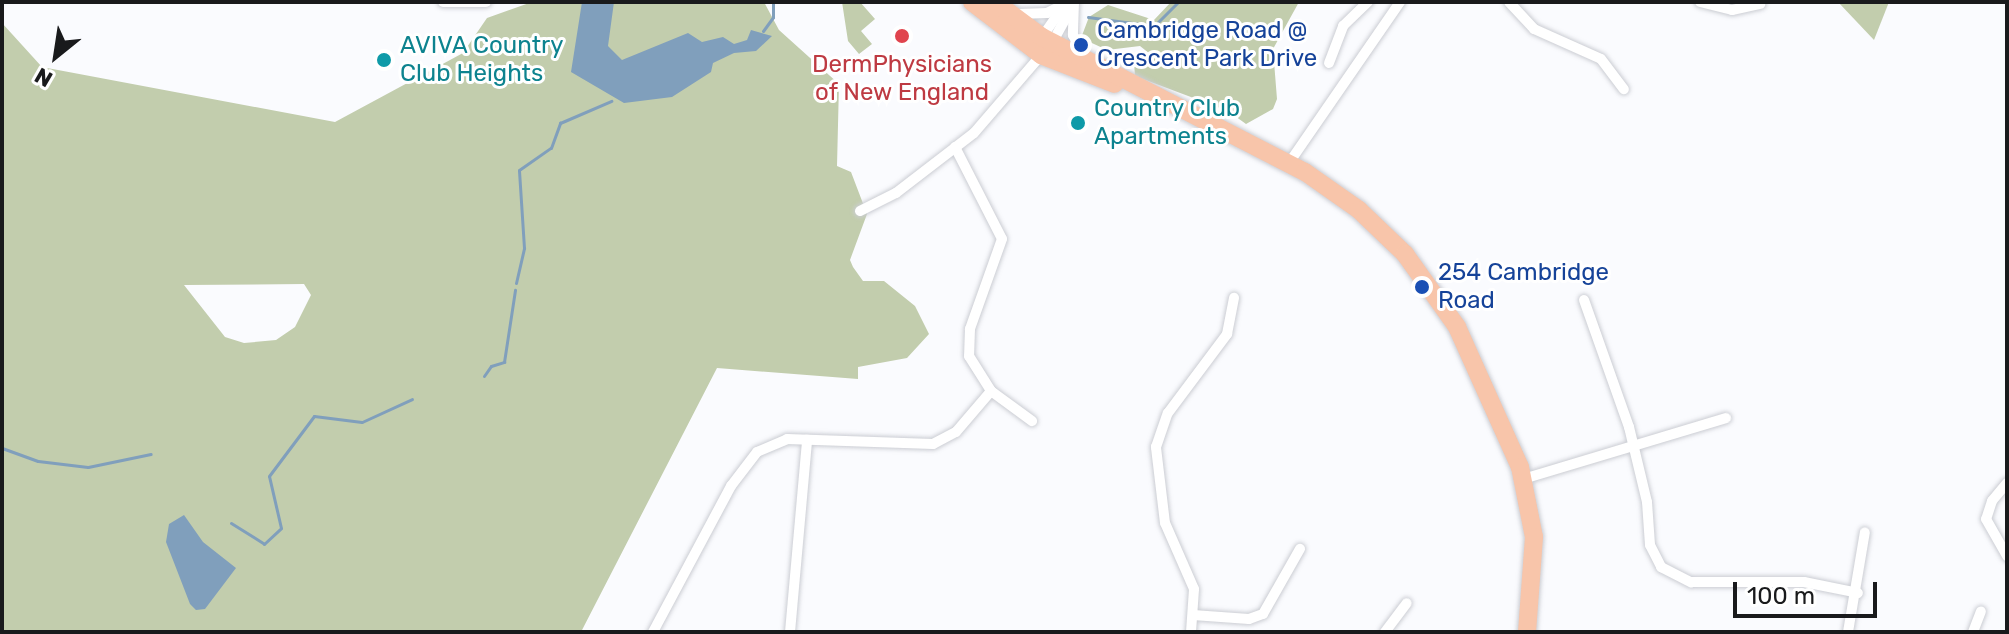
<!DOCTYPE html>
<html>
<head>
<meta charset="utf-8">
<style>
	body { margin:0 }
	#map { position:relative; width:2009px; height:634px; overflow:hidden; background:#fafbfe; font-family:Rubik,sans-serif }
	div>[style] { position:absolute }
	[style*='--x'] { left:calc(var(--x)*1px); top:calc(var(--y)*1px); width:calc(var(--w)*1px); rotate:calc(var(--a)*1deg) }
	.green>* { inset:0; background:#c2cdad }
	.water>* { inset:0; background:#809fbc }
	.stream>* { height:3px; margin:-1.5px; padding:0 1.5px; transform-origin:1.5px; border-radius:1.5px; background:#809fbc }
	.roads { filter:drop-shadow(0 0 2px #cbcdd3) drop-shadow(0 0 2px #cbcdd3) }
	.street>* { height:10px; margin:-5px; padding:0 5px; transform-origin:5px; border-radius:5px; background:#fff }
	.highway>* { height:18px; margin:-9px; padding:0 9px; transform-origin:9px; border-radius:9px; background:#f8c5aa }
	.dots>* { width:22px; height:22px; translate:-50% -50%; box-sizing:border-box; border:4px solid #fff; border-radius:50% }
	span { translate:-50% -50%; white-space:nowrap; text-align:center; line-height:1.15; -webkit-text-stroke:6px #fff; paint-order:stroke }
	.transit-label { font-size:24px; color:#164399 }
	.left { translate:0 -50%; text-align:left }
	.culture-label { font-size:24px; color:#0d838f }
	.health-label { font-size:24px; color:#be3a42 }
	.frame { position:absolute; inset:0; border:4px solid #191a1c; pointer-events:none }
	.north { position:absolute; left:16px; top:16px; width:80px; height:80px; -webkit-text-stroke:6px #fff; paint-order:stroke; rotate:210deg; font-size:22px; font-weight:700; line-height:32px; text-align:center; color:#191a1c }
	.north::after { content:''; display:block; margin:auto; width:28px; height:36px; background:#191a1c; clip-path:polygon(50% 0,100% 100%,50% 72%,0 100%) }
	.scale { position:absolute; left:1733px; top:582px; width:144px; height:36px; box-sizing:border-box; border:4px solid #191a1c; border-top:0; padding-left:10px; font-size:24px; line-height:28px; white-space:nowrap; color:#191a1c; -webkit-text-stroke:6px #fff; paint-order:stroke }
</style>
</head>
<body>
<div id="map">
	<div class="green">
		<i style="clip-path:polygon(evenodd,532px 2px,764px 2px,779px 30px,839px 84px,837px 166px,851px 172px,867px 214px,850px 260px,853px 267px,863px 281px,884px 281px,915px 306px,929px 334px,907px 358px,858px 367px,858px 379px,717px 368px,581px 632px,2px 632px,2px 23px,42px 67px,335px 122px,463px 53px,487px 18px,532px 2px,304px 284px,311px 295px,295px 327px,276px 340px,244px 343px,225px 337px,184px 285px,304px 284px)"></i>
		<i style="clip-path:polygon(842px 2px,860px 2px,875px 19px,861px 31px,872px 44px,859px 54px,848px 41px)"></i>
		<i style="clip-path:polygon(1171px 2px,1299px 2px,1273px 49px,1277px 99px,1273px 109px,1246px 124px,1228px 111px,1135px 76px,1134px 63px,1150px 54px,1140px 46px,1107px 50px,1081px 38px,1089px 17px,1108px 5px,1154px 20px)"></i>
		<i style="clip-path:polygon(1838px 2px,1889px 2px,1874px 40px)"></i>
	</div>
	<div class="water">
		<i style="clip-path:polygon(582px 2px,614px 2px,608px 46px,622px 60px,688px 33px,702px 42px,723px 37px,734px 44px,747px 40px,751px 30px,772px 36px,756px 51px,734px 53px,713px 63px,711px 72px,672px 97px,624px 103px,571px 72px)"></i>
		<i style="clip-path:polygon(184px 515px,203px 542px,236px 568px,205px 609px,196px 610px,190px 604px,166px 542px,169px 524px)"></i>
	</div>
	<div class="stream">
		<i style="--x:1088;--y:17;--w:67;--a:7.8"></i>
		<i style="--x:1154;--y:26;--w:34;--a:-45"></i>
		<i style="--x:763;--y:31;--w:17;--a:-54"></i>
		<i style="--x:773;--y:17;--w:15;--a:-90"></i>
		<i style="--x:516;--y:283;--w:36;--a:-77"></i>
		<i style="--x:524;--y:248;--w:78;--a:-93.7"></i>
		<i style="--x:519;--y:170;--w:39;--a:-35"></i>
		<i style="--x:551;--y:148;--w:27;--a:-70"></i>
		<i style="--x:560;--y:123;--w:56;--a:-23.3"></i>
		<i style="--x:484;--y:376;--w:12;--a:-55"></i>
		<i style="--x:491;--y:366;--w:14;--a:-17"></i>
		<i style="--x:504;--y:362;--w:73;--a:-81.3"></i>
		<i style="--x:2;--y:448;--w:38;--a:20"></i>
		<i style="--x:38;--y:461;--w:50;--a:6.8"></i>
		<i style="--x:88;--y:467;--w:64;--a:-11.7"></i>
		<i style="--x:231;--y:523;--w:39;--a:32"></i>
		<i style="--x:264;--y:544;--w:23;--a:-43"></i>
		<i style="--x:281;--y:528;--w:53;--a:-103"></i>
		<i style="--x:269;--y:476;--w:75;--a:-53.1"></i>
		<i style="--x:314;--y:416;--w:48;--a:7.1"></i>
		<i style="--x:362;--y:422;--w:55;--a:-24.7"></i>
	</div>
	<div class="roads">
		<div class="street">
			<i style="--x:443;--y:2;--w:43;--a:0"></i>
			<i style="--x:1074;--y:2;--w:33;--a:92"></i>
			<i style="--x:1073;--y:35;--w:22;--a:63"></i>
			<i style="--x:1509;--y:2;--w:37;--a:47"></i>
			<i style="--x:1534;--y:29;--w:73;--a:24.1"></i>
			<i style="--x:1601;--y:59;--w:38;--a:53"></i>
			<i style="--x:1700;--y:2;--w:33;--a:14"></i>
			<i style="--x:1732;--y:10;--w:29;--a:-12"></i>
			<i style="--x:1018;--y:14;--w:29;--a:-2"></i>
			<i style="--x:1047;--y:13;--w:25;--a:-27"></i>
			<i style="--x:1042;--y:37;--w:35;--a:-55"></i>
			<i style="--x:1052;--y:43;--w:38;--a:-61"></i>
			<i style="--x:1329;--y:63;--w:40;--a:-69"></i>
			<i style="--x:1343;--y:26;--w:35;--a:-44"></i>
			<i style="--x:955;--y:147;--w:103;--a:62.9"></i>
			<i style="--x:1002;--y:239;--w:96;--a:109.6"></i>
			<i style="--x:970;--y:329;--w:27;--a:92"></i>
			<i style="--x:969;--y:356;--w:41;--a:57.8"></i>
			<i style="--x:991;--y:391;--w:51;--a:36.2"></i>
			<i style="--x:1289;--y:163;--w:196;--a:-55.4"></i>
			<i style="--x:860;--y:211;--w:40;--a:-26.6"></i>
			<i style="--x:896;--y:193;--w:98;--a:-37.6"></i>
			<i style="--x:974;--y:133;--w:103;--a:-49.3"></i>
			<i style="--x:1584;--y:300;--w:135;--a:70.5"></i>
			<i style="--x:1629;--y:427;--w:77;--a:76.5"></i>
			<i style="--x:1647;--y:502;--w:43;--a:86"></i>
			<i style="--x:1650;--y:545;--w:25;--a:63"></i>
			<i style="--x:1661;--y:567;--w:34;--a:27"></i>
			<i style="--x:1691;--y:582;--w:113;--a:0"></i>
			<i style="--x:1804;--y:582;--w:55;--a:11.5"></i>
			<i style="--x:1523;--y:479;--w:212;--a:-16.7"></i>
			<i style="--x:2007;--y:483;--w:23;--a:130"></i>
			<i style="--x:1992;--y:501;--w:19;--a:108"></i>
			<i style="--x:1986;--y:519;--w:43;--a:60.4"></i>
			<i style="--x:1193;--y:615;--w:56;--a:4.1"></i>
			<i style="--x:1249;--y:619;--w:15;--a:-20"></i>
			<i style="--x:1263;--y:614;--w:75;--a:-60.4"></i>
			<i style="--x:653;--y:632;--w:166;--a:-61.9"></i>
			<i style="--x:731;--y:486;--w:43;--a:-52.6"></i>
			<i style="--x:757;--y:452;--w:33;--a:-23"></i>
			<i style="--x:787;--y:439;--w:146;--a:2"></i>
			<i style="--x:933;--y:444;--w:26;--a:-28"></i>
			<i style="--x:956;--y:432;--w:54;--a:-49.5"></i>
			<i style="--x:790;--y:632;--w:193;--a:-84.9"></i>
			<i style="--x:1191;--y:632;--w:43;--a:-86"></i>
			<i style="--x:1194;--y:589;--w:72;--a:-113.7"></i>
			<i style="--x:1165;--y:523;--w:77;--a:-96.8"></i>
			<i style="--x:1156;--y:447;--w:36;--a:-71"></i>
			<i style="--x:1168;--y:413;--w:99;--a:-53.2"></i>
			<i style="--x:1227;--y:334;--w:37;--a:-79"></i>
			<i style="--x:1385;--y:632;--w:36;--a:-53"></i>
			<i style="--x:1848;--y:632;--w:101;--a:-80.4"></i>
			<i style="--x:1973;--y:632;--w:22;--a:-69"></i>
		</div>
		<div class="highway">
			<i style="--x:972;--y:2;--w:87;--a:37.5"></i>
			<i style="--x:1041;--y:55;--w:79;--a:21.4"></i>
			<i style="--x:995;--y:2;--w:59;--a:36.7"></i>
			<i style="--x:1042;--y:37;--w:296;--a:27.2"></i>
			<i style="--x:1305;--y:172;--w:66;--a:35.1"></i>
			<i style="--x:1359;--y:210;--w:64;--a:43.7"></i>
			<i style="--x:1405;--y:254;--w:90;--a:54.5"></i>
			<i style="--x:1457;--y:327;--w:154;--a:65.8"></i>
			<i style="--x:1520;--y:467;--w:71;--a:78.7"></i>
			<i style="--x:1534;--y:537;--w:95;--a:94.2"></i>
		</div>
	</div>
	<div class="dots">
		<i style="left:902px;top:36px;background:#e0444e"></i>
		<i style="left:1081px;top:45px;background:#1a4fb4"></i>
		<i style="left:384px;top:60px;background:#0f9aa8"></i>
		<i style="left:1078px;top:123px;background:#0f9aa8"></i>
		<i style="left:1422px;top:287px;background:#1a4fb4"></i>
	</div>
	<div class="transit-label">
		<span class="left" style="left:1097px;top:45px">Cambridge Road @<br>Crescent Park Drive</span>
		<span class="left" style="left:1438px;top:287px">254 Cambridge<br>Road</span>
	</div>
	<div class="culture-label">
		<span class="left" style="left:400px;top:60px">AVIVA Country<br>Club Heights</span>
		<span class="left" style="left:1094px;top:123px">Country Club<br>Apartments</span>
	</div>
	<div class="health-label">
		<span style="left:902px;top:79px">DermPhysicians<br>of New England</span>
	</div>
	<div class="frame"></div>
	<div class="north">N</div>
	<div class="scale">100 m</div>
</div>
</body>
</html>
